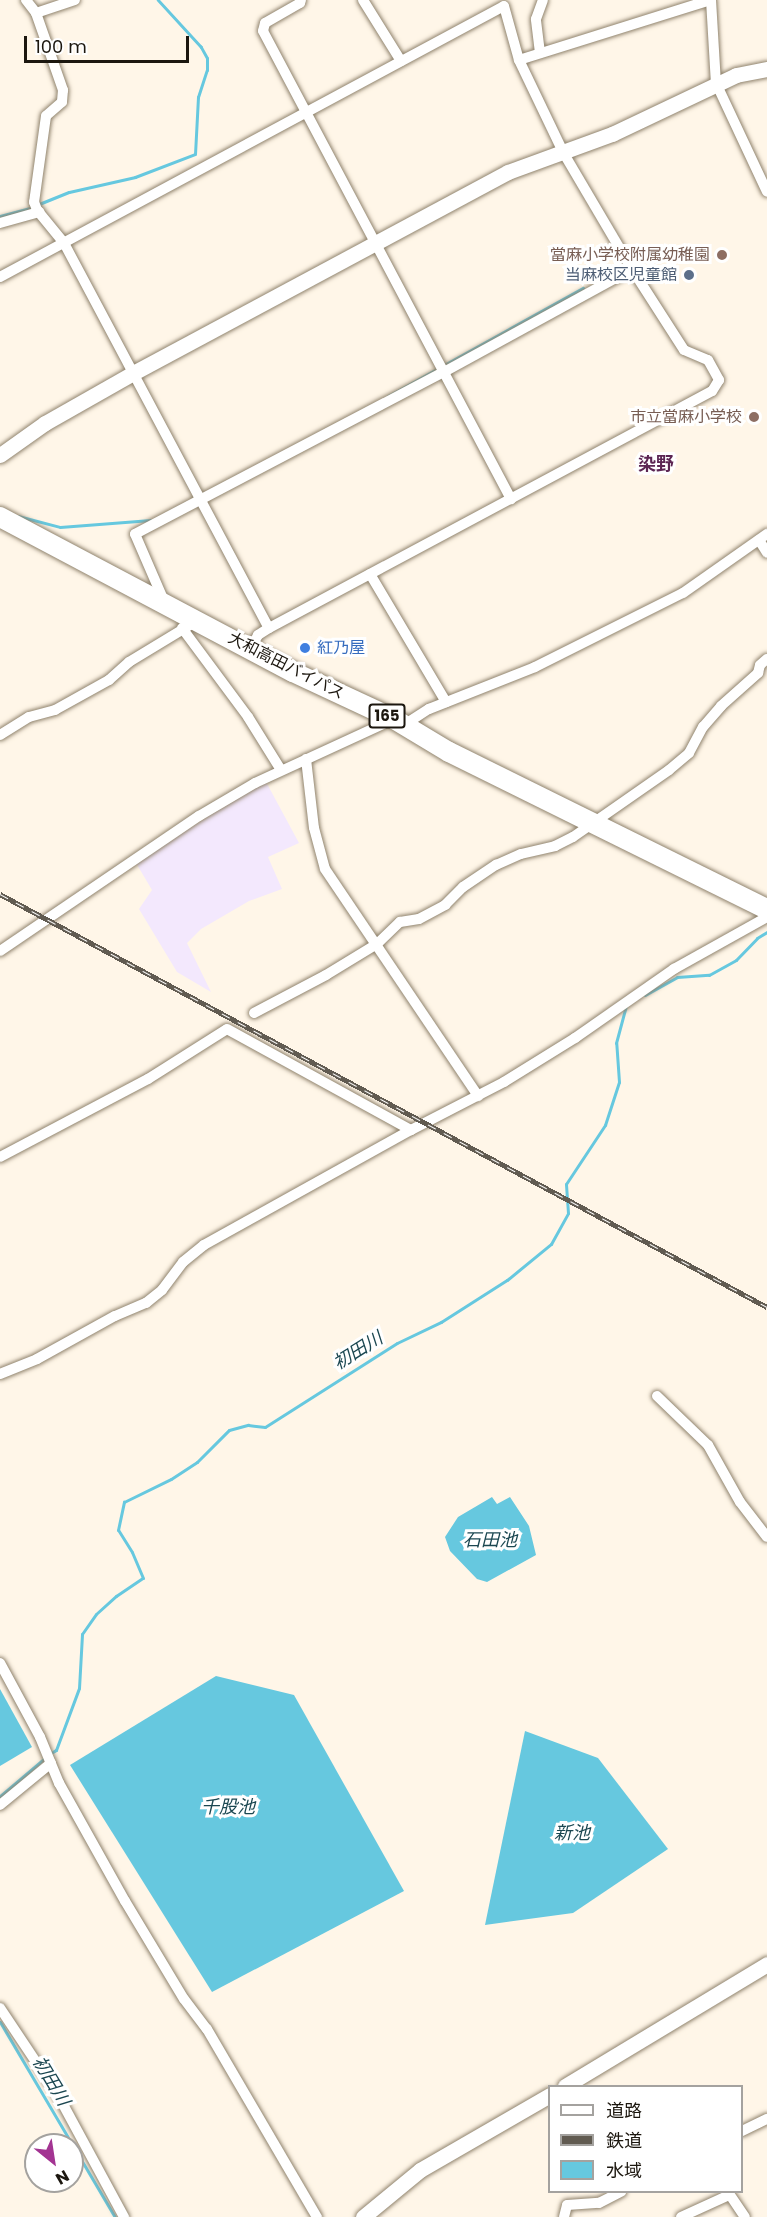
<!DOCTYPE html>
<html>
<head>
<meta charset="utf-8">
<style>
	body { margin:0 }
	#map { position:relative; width:767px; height:2217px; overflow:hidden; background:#fff6e8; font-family:Poppins,"Noto Sans JP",sans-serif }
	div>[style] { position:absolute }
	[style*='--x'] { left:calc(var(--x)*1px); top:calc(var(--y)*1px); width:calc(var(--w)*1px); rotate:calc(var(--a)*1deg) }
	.industrial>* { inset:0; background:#f3e8fd }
	.water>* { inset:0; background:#66c8df }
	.stream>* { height:3px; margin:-1.5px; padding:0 1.5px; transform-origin:1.5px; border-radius:1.5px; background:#66c8df }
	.roads { filter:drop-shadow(0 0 2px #90836d) drop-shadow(0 0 2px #90836d) }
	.street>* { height:10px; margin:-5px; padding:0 5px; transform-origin:5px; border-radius:5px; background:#fff }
	.secondary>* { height:15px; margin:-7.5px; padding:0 7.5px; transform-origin:7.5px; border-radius:7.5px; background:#fff }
	.highway>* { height:20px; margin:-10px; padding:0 10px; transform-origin:10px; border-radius:10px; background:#fff }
	.rail>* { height:5px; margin-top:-2.5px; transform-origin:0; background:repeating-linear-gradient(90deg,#fff 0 9px,#615b51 0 18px); box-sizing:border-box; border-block:2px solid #615b51 }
	.dots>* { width:16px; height:16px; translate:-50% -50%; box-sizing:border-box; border:3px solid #fff; border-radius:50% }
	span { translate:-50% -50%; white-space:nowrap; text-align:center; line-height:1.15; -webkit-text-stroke:6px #fff; paint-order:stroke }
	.shield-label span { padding:2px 4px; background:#fff; border:2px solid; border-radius:4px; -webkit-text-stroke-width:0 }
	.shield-label { font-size:15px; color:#1c170f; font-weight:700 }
	.education-label { font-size:16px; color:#785e54 }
	.right { translate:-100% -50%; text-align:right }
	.service-label { font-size:16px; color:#4e5e75 }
	.shop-label { font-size:16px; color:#366cbe }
	.left { translate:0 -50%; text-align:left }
	.street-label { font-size:16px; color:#1c170f }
	.neighbourhood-label { font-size:18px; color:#5c2653; font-weight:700 }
	.water-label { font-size:18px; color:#1b4751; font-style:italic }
	.legend { position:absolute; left:548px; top:2085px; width:195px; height:108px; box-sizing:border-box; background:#fff; border:2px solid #a4a29f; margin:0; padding:8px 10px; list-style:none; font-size:18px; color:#1c170f }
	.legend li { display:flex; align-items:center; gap:12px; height:30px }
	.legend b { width:30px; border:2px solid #a4a29f }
	.north { position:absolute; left:24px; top:2133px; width:60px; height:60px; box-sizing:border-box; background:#fff; border:2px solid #a4a29f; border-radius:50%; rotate:150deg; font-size:16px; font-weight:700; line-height:24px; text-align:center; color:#1c170f }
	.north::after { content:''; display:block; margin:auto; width:21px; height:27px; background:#a33492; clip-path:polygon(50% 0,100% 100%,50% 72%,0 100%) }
	.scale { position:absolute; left:24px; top:36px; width:165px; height:27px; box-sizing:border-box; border:3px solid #1c170f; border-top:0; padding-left:8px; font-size:18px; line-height:21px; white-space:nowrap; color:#1c170f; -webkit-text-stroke:4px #fff; paint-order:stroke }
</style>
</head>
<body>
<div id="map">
	<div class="industrial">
		<i style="clip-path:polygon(265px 780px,299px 843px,268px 857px,282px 889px,249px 901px,201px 929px,187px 943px,211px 992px,177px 972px,139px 909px,152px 890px,136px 863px)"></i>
	</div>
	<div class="water">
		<i style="clip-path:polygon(492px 1497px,497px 1504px,510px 1497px,529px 1526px,536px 1555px,487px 1582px,477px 1579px,450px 1551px,445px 1537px,458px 1517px)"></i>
		<i style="clip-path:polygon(216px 1676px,294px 1695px,404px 1891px,212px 1992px,70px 1765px)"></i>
		<i style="clip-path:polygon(0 1689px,32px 1747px,0 1766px)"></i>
		<i style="clip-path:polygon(525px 1731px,598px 1758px,668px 1849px,573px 1913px,485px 1925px)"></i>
	</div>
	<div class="stream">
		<i style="--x:39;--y:204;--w:32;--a:-22"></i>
		<i style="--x:69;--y:192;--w:68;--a:-12.8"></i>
		<i style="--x:135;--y:177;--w:64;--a:-21"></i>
		<i style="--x:195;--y:154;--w:57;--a:-87"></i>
		<i style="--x:198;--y:97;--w:28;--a:-72"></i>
		<i style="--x:207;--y:70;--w:12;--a:-90"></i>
		<i style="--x:207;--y:58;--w:13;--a:-119"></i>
		<i style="--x:201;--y:47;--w:64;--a:-132.5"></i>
		<i style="--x:0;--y:216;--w:34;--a:-15"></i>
		<i style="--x:388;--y:396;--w:223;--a:-29"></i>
		<i style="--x:18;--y:516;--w:43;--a:14.7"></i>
		<i style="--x:60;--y:527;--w:91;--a:-4.4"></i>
		<i style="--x:645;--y:995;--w:37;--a:-29"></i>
		<i style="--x:677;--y:977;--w:32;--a:-4"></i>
		<i style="--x:709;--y:975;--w:31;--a:-29"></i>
		<i style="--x:736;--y:960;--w:30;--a:-46"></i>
		<i style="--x:757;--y:938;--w:12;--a:-31"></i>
		<i style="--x:51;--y:1753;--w:6;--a:-31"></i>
		<i style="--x:56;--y:1750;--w:66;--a:-69.6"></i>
		<i style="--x:79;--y:1688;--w:54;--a:-86.8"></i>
		<i style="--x:82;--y:1634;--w:24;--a:-55"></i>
		<i style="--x:96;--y:1614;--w:27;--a:-42"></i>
		<i style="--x:116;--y:1596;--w:32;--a:-34"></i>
		<i style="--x:143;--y:1578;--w:28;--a:-113"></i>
		<i style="--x:132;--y:1552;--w:26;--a:-122"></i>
		<i style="--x:118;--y:1530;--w:29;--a:-78"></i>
		<i style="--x:124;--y:1502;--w:52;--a:-26.1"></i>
		<i style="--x:171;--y:1479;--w:31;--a:-33"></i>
		<i style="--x:197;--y:1462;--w:45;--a:-45"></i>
		<i style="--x:229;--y:1430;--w:20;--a:-15"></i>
		<i style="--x:248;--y:1425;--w:17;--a:7"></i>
		<i style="--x:265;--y:1427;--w:156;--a:-32.5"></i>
		<i style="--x:397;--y:1343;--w:49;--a:-25.5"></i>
		<i style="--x:441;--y:1322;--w:78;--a:-32.5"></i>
		<i style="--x:507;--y:1280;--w:57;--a:-39.3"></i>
		<i style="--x:551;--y:1244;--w:35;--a:-61"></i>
		<i style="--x:568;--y:1213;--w:29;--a:-94"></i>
		<i style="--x:566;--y:1184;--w:71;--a:-56.5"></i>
		<i style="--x:605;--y:1125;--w:45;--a:-72"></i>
		<i style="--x:619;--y:1082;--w:39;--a:-94"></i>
		<i style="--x:616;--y:1043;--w:38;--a:-75"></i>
		<i style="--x:0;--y:1796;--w:60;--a:-40.3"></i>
		<i style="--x:0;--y:2022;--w:226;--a:59.5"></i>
	</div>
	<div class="roads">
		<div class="street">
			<i style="--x:26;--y:0;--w:16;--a:52"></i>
			<i style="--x:36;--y:13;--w:82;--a:70.7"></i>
			<i style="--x:63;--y:90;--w:12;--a:95"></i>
			<i style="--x:62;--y:102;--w:21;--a:139"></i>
			<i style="--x:46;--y:116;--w:87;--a:97.9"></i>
			<i style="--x:34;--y:202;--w:9;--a:69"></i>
			<i style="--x:37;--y:210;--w:43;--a:50.7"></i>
			<i style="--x:64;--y:243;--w:436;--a:62"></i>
			<i style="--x:301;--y:0;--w:3;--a:108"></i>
			<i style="--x:300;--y:3;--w:40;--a:150.3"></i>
			<i style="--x:265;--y:23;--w:8;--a:104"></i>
			<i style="--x:263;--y:31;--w:530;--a:62.08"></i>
			<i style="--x:363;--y:0;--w:72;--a:58.1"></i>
			<i style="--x:711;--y:0;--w:83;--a:86.6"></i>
			<i style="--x:716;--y:83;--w:120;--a:64.9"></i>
			<i style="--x:36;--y:13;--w:41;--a:-18.4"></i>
			<i style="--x:540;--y:53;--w:34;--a:-97"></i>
			<i style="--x:536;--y:19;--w:20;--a:-70"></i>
			<i style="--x:519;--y:60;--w:201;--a:-17.4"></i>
			<i style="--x:0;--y:223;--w:41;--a:-15.8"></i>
			<i style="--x:0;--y:277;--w:572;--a:-28.27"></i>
			<i style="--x:504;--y:6;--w:56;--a:74.5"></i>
			<i style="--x:519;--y:60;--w:102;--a:64.4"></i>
			<i style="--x:563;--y:152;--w:136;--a:59.5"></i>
			<i style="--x:632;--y:269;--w:96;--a:57.3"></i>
			<i style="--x:684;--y:350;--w:26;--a:23"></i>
			<i style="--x:708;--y:360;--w:23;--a:61"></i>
			<i style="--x:719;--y:380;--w:13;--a:122"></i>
			<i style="--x:712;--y:391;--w:502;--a:151.85"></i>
			<i style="--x:269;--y:628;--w:13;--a:148"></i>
			<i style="--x:258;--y:635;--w:15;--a:118"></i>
			<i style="--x:759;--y:540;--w:15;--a:58"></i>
			<i style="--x:370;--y:574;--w:149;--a:59.3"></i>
			<i style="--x:164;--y:601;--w:73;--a:-113.4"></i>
			<i style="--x:135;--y:534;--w:349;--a:-27.7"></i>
			<i style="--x:444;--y:372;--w:214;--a:-28.7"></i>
			<i style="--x:182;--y:628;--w:111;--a:53.4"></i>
			<i style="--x:248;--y:717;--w:62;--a:58.1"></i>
			<i style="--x:404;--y:725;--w:30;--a:-33"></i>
			<i style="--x:429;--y:709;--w:114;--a:-21.6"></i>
			<i style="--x:535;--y:667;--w:165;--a:-26.6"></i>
			<i style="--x:683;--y:593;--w:103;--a:-35.1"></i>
			<i style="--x:0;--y:735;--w:34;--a:-32"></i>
			<i style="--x:29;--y:717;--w:27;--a:-15"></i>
			<i style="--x:55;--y:710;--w:62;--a:-29.1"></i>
			<i style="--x:109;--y:680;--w:27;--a:-42"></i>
			<i style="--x:129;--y:662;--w:81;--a:-31.3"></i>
			<i style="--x:306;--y:759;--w:69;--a:83.4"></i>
			<i style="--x:314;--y:828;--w:42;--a:75"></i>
			<i style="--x:325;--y:869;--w:274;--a:56"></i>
			<i style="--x:0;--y:951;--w:240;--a:-34.2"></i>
			<i style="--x:199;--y:816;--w:65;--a:-30.5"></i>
			<i style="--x:255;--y:783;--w:153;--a:-24.7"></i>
			<i style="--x:254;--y:1013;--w:81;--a:-27.8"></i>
			<i style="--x:326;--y:975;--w:60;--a:-31.3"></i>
			<i style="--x:377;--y:944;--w:32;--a:-44"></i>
			<i style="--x:400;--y:922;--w:19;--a:-9"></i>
			<i style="--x:419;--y:919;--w:30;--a:-28"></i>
			<i style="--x:445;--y:905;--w:25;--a:-45"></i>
			<i style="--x:463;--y:887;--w:40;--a:-34"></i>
			<i style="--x:496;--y:865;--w:27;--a:-24"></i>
			<i style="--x:521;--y:854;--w:35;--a:-13"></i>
			<i style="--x:555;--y:846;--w:20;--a:-27"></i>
			<i style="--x:573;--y:837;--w:117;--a:-34.9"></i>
			<i style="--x:669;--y:770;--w:26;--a:-40"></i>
			<i style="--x:689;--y:753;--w:30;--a:-62"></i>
			<i style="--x:703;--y:727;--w:28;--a:-49"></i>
			<i style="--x:721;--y:706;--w:50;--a:-41.7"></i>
			<i style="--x:758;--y:673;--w:8;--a:-76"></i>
			<i style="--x:760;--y:665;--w:9;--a:-41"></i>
			<i style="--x:0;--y:1157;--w:167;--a:-27.8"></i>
			<i style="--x:148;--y:1079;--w:93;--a:-32.3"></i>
			<i style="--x:227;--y:1029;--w:210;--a:28.8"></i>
			<i style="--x:411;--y:1130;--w:105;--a:-27.3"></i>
			<i style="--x:504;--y:1082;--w:84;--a:-31.8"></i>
			<i style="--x:575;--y:1038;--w:121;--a:-34.9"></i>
			<i style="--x:674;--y:969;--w:107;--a:-29.2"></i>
			<i style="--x:0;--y:1374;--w:40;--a:-22"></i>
			<i style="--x:37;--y:1359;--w:89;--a:-28.9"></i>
			<i style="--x:115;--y:1316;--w:34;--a:-23"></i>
			<i style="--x:146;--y:1303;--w:21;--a:-39"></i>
			<i style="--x:162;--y:1290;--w:35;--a:-53"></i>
			<i style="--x:183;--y:1262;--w:27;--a:-39"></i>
			<i style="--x:204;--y:1245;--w:237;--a:-29.1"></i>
			<i style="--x:657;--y:1396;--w:71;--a:43.9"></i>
			<i style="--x:708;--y:1445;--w:65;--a:60.7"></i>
			<i style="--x:740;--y:1502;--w:44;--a:52.4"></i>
			<i style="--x:0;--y:1663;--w:84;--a:61.6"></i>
			<i style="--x:40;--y:1737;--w:50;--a:67.6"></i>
			<i style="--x:59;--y:1783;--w:135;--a:60.8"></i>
			<i style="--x:125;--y:1901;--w:114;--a:59"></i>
			<i style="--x:184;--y:1999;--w:38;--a:53"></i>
			<i style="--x:207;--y:2029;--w:218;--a:59.7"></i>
			<i style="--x:0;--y:1805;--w:66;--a:-39.5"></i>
			<i style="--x:0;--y:2008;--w:105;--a:56.3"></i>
			<i style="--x:58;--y:2095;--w:139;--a:61.6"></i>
			<i style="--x:742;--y:2131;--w:28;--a:-26"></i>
			<i style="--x:728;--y:2192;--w:30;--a:56"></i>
			<i style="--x:564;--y:2217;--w:12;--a:-76"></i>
			<i style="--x:567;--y:2205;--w:32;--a:-4"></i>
			<i style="--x:599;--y:2203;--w:25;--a:-27"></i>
			<i style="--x:681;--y:2217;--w:53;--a:-24.6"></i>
		</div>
		<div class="secondary">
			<i style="--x:0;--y:455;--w:55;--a:-35.4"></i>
			<i style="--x:45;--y:423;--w:101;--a:-29.6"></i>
			<i style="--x:133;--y:373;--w:425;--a:-28.2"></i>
			<i style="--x:508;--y:172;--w:111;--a:-20.1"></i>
			<i style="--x:612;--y:134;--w:137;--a:-25.4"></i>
			<i style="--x:736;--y:75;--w:32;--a:-11"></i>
			<i style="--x:565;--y:2086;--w:236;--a:-31.1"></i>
			<i style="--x:363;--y:2217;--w:74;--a:-39.5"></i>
			<i style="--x:420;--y:2170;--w:150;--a:-30"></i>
		</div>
		<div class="highway">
			<i style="--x:0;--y:517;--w:331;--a:27.9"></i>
			<i style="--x:293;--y:672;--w:111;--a:25"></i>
			<i style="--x:394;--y:719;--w:64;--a:31"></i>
			<i style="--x:449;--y:752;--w:355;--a:26.3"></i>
		</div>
	</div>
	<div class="rail">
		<i style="--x:0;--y:894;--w:871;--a:28.3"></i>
	</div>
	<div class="dots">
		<i style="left:722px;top:255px;background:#8d6e63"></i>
		<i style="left:689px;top:275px;background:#5c6f8a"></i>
		<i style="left:754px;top:417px;background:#8d6e63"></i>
		<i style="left:305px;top:648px;background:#3f7fe0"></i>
	</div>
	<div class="shield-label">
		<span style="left:387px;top:716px">165</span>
	</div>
	<div class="education-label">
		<span class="right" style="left:710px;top:255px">當麻小学校附属幼稚園</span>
		<span class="right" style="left:742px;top:417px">市立當麻小学校</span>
	</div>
	<div class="service-label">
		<span class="right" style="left:677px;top:275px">当麻校区児童館</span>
	</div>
	<div class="shop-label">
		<span class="left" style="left:317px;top:648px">紅乃屋</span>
	</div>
	<div class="street-label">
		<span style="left:286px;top:666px;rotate:27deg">大和高田バイパス</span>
	</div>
	<div class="neighbourhood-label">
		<span style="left:656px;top:464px">染野</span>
	</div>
	<div class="water-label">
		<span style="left:358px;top:1351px;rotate:-32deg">初田川</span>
		<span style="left:490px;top:1540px">石田池</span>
		<span style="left:228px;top:1807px">千股池</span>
		<span style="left:572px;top:1833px">新池</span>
		<span style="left:51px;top:2081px;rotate:59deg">初田川</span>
	</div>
	<ul class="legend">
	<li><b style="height:8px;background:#fff"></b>道路</li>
	<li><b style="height:8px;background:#615b51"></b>鉄道</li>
	<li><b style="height:16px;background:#66c8df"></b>水域</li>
	</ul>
	<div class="north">N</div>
	<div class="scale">100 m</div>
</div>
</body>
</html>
